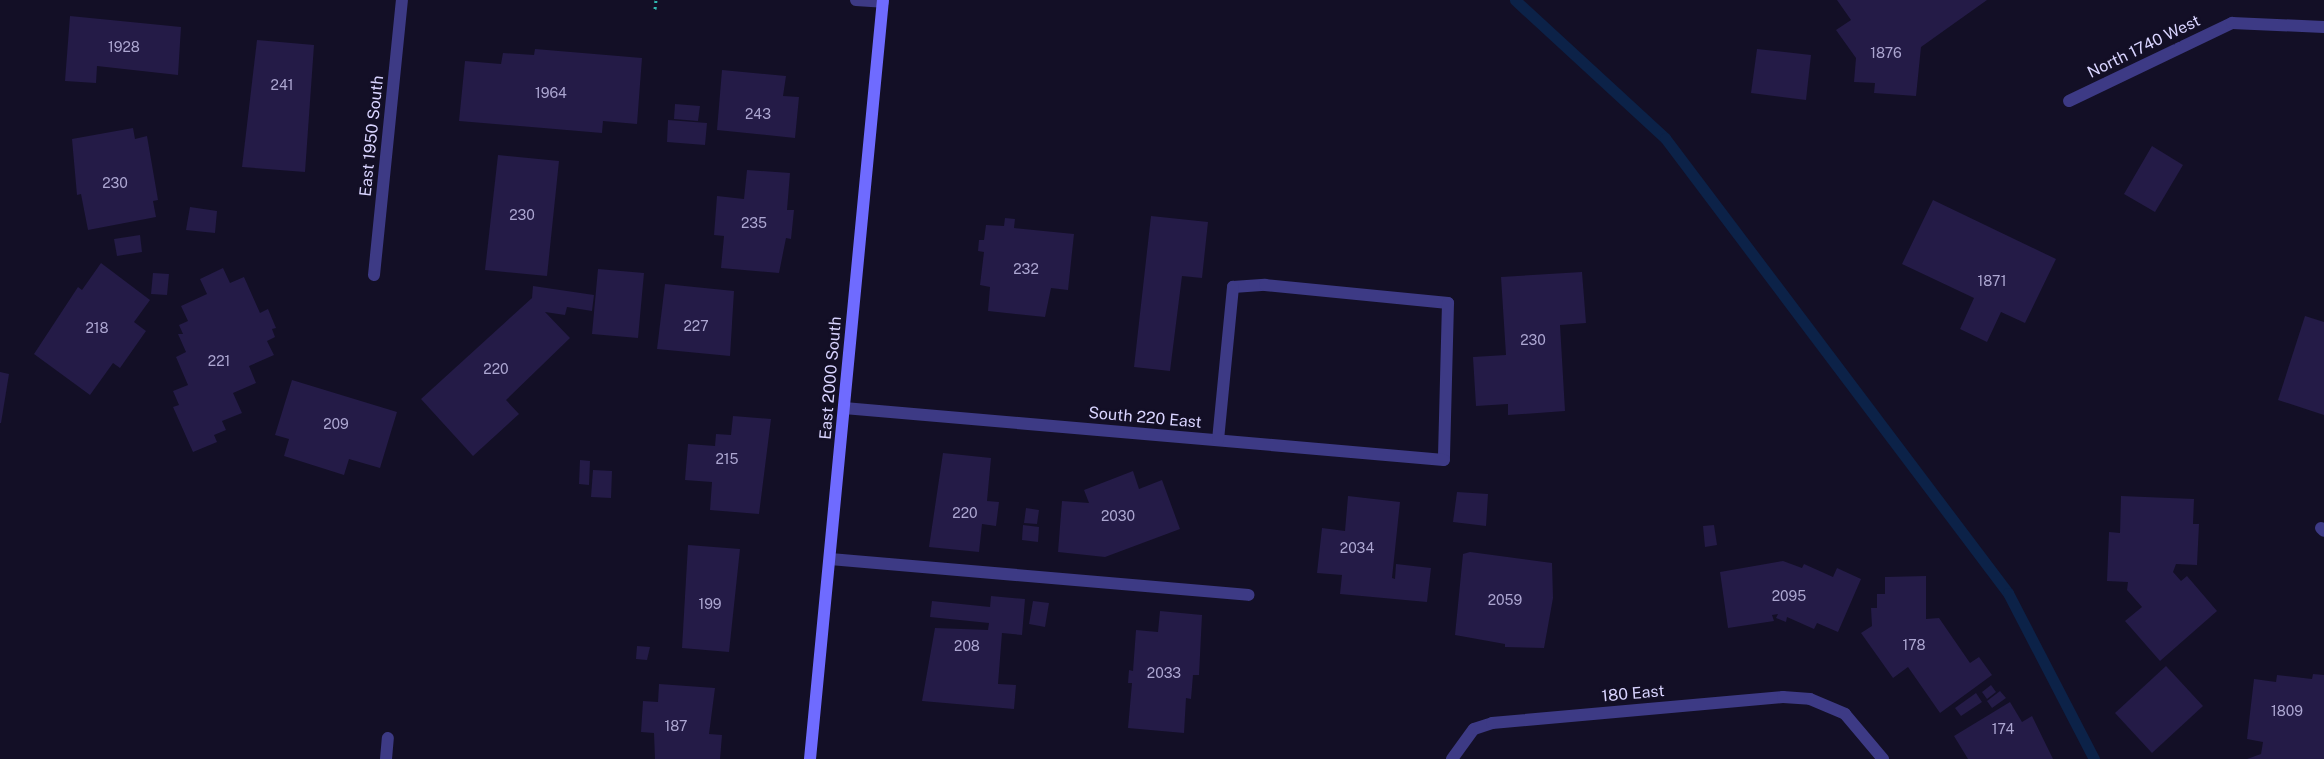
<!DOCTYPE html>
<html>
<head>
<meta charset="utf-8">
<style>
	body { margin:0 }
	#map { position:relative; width:2324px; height:759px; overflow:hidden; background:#130f26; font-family:"Public Sans",sans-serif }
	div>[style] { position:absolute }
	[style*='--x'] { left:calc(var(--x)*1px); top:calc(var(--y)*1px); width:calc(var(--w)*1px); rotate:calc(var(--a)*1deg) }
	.stream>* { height:11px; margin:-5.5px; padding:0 5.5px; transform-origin:5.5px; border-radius:5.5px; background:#0c2248 }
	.building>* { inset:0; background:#241b47 }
	.path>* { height:3px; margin-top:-1.5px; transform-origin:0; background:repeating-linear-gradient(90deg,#2fb8b0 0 2.5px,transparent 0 6.5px) }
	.lane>* { height:12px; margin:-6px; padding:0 6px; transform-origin:6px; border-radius:6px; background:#3d3a85 }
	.street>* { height:12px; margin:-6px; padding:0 6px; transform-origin:6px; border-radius:6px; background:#3d3a85 }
	.secondary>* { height:12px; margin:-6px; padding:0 6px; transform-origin:6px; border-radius:6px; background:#6f6bff }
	span { translate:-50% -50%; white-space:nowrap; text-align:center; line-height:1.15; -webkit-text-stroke:5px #130f26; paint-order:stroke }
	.number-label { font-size:14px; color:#aca6d1 }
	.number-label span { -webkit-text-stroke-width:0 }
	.street-label { font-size:16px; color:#d9d4ff }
</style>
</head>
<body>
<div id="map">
	<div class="stream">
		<i style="--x:1515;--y:0;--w:204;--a:42.6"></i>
		<i style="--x:1665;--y:138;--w:570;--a:52.99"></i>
		<i style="--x:2008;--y:593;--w:187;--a:62.6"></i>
	</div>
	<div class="building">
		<i style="clip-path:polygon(1837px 0,1987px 0,1921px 47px,1916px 96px,1874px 93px,1875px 83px,1854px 82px,1856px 58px,1836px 30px,1851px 20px)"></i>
		<i style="clip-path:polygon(70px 16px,181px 27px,178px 75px,97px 66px,96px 83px,65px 81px)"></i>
		<i style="clip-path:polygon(257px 40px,314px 45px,305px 172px,242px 167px)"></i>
		<i style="clip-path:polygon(535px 49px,642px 58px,637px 124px,603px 121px,602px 133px,459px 121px,465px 61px,501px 64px,503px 53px,534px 55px)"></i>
		<i style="clip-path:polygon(1757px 49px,1811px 55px,1806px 100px,1751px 93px)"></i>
		<i style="clip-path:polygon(722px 70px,786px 76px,783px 96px,799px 97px,795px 138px,717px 130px)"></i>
		<i style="clip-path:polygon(675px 104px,700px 106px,698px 121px,674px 119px)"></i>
		<i style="clip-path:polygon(668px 120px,707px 123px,705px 145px,667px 142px)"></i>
		<i style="clip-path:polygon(133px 128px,135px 139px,147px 136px,158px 200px,153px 201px,156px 217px,88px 230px,81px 194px,77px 195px,72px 139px)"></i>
		<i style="clip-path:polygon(2152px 146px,2183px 165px,2155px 212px,2124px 194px)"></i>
		<i style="clip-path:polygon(498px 155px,559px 161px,547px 276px,485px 270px)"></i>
		<i style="clip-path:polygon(747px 170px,790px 173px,787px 210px,794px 210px,791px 239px,786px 238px,779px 273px,721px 268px,724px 236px,714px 235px,717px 196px,744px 199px)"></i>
		<i style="clip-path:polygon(1933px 200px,2056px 259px,2025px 323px,2001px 312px,1987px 342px,1960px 329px,1974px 298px,1902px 264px)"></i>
		<i style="clip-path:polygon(190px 207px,217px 211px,215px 233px,186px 230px)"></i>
		<i style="clip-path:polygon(1151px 216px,1208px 222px,1202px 278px,1182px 276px,1170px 371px,1134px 367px)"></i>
		<i style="clip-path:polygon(1005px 218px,1015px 219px,1014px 228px,1074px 234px,1068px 290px,1051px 288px,1045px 317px,988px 311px,990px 287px,980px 285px,984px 252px,978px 251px,979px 240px,984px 240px,986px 225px,1004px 226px)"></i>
		<i style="clip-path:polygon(140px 235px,142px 252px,117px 256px,114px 239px)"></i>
		<i style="clip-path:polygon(101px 263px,150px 300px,134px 322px,146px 331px,120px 368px,113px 363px,90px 395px,34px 354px,78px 287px,82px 290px)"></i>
		<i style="clip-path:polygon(223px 268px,230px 283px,244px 277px,260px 313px,268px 309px,276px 328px,272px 329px,275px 337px,267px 341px,274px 355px,249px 366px,256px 383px,233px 393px,242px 413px,222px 421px,226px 430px,214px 435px,217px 442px,193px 452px,173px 407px,179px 405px,173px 391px,188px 385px,176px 357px,186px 352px,178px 334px,183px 334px,179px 325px,188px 321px,181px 306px,207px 294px,200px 279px)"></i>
		<i style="clip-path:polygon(598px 269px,644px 273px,638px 338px,592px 334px)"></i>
		<i style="clip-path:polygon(1582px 272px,1586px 323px,1560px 325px,1565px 411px,1508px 415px,1508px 404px,1476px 406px,1473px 357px,1506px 355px,1501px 277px)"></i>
		<i style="clip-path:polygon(153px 273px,169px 274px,167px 295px,151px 294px)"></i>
		<i style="clip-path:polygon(665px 284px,734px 291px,730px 356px,657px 349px)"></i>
		<i style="clip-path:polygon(533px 286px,594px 295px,592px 311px,567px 307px,565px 315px,545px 312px,570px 338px,506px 400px,519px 414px,473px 456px,421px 399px,532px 298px)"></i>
		<i style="clip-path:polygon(2305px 316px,2324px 322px,2324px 415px,2278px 400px)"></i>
		<i style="clip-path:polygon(0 372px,9px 374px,1px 423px,0 423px)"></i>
		<i style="clip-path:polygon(292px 380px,397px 412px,380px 468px,349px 459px,344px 475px,284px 456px,289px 439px,275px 435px)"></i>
		<i style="clip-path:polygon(733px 416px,771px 419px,759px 514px,710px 510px,712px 482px,685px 480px,688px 444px,715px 446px,716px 434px,731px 435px)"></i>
		<i style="clip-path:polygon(943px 453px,991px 458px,987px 501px,999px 502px,996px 526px,982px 524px,979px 552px,929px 547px)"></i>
		<i style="clip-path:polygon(580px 460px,590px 461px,589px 485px,579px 484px)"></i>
		<i style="clip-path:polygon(593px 470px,612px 471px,611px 498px,591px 497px)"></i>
		<i style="clip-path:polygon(1133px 471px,1139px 489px,1162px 480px,1180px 529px,1105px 557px,1058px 552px,1062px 501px,1089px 503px,1084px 490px)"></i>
		<i style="clip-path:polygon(1457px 492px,1488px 494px,1486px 526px,1453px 522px)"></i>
		<i style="clip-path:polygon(1348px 496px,1400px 502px,1392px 578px,1395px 579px,1396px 564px,1431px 568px,1427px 602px,1340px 594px,1342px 575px,1317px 573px,1322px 528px,1345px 531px)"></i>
		<i style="clip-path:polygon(2121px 496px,2194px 499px,2193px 524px,2199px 524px,2197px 565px,2176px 564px,2173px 572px,2181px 581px,2187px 576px,2217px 611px,2160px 661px,2125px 621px,2142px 607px,2127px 590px,2128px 582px,2107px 581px,2109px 532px,2120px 533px)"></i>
		<i style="clip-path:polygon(1026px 508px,1039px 510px,1037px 524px,1024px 523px)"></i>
		<i style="clip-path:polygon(1023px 525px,1039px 527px,1038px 542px,1022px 540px)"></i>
		<i style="clip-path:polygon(1714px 525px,1717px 545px,1705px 547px,1703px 526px)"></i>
		<i style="clip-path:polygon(688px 545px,740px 549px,729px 652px,682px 648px)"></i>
		<i style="clip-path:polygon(1470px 552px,1552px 563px,1553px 598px,1544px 648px,1505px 647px,1505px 644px,1455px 635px,1463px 554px)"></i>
		<i style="clip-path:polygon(1783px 561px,1802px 568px,1804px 564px,1833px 577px,1837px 568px,1861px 579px,1838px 632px,1817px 623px,1814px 629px,1787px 617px,1786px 622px,1776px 618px,1778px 614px,1772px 615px,1774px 621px,1728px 628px,1720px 572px)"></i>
		<i style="clip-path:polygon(1926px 576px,1926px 619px,1939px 618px,1970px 663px,1979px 657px,1992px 675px,1940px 713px,1908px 667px,1893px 678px,1861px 633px,1872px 626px,1871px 608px,1877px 608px,1877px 594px,1885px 594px,1885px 577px)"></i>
		<i style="clip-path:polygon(991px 596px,1025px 599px,1022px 635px,1002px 633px,998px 684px,1016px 685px,1014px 709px,922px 701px,935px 628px,988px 630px,989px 623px,930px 617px,932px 601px,990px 607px)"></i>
		<i style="clip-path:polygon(1033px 601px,1049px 603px,1045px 627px,1029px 624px)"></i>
		<i style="clip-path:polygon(1160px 611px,1202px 615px,1199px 675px,1193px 675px,1191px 699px,1186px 698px,1184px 733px,1128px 728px,1132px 683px,1128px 683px,1129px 670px,1133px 671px,1136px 630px,1158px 632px)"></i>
		<i style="clip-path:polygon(637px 646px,650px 647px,647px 660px,636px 659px)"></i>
		<i style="clip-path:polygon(2166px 666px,2203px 706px,2152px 753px,2115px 713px)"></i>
		<i style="clip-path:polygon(2313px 674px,2324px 675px,2324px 759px,2247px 759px,2261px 754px,2263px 742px,2247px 739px,2254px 679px,2276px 682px,2277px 675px,2312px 679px)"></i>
		<i style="clip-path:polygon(659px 684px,715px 688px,709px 734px,722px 735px,720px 759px,655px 759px,654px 733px,641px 732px,643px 701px,658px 702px)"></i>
		<i style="clip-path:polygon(1991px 685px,1996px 692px,1987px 699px,1982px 692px)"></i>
		<i style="clip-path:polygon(2000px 691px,2006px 698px,1992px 708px,1987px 701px)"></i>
		<i style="clip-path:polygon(1976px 693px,1982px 702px,1961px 716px,1955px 708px)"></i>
		<i style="clip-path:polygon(2010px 702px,2022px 722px,2032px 716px,2053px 759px,1968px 759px,1954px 736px)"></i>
	</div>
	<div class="path">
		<i style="--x:655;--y:9;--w:9;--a:-84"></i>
	</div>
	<div class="lane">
		<i style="--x:1233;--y:287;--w:32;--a:-4"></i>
		<i style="--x:1265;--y:285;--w:184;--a:5.6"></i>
		<i style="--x:1448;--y:303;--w:157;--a:91.5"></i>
		<i style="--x:830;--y:559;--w:420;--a:4.9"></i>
	</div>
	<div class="street">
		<i style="--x:856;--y:0;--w:27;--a:4"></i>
		<i style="--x:2069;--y:101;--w:181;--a:-25.6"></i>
		<i style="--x:2232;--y:23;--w:92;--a:2.5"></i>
		<i style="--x:374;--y:275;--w:276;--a:-84.2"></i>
		<i style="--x:844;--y:408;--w:602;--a:4.95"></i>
		<i style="--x:1218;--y:440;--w:154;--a:-84.4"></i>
		<i style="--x:2321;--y:528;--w:4;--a:45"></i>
		<i style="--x:386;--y:759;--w:21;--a:-85"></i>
		<i style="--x:1452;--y:759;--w:37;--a:-54"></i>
		<i style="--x:1474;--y:729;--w:19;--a:-18"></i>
		<i style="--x:1492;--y:723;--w:292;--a:-5.1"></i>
		<i style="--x:1783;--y:697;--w:27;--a:4"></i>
		<i style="--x:1810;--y:699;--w:38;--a:23"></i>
		<i style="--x:1845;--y:714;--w:59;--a:49.8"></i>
	</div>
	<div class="secondary">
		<i style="--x:810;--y:759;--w:763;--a:-84.51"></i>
	</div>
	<div class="number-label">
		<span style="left:124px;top:47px">1928</span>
		<span style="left:1886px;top:53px">1876</span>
		<span style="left:282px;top:85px">241</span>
		<span style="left:551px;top:93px">1964</span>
		<span style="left:758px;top:114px">243</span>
		<span style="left:115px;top:183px">230</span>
		<span style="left:522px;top:215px">230</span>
		<span style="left:754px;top:223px">235</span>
		<span style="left:1026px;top:269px">232</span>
		<span style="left:1992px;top:281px">1871</span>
		<span style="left:696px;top:326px">227</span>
		<span style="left:97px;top:328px">218</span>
		<span style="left:1533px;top:340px">230</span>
		<span style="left:219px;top:361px">221</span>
		<span style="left:496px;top:369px">220</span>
		<span style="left:336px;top:424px">209</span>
		<span style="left:727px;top:459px">215</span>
		<span style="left:965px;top:513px">220</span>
		<span style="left:1118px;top:516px">2030</span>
		<span style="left:1357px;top:548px">2034</span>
		<span style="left:1789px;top:596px">2095</span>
		<span style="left:1505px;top:600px">2059</span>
		<span style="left:710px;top:604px">199</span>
		<span style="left:1914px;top:645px">178</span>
		<span style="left:967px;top:646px">208</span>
		<span style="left:1164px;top:673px">2033</span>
		<span style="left:2287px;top:711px">1809</span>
		<span style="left:676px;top:726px">187</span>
		<span style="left:2003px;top:729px">174</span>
	</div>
	<div class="street-label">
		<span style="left:2144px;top:47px;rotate:-26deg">North 1740 West</span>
		<span style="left:372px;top:136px;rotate:-84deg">East 1950 South</span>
		<span style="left:831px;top:378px;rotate:-85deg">East 2000 South</span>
		<span style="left:1145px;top:418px;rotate:5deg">South 220 East</span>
		<span style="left:1633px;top:694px;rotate:-5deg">180 East</span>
	</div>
</div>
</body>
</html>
